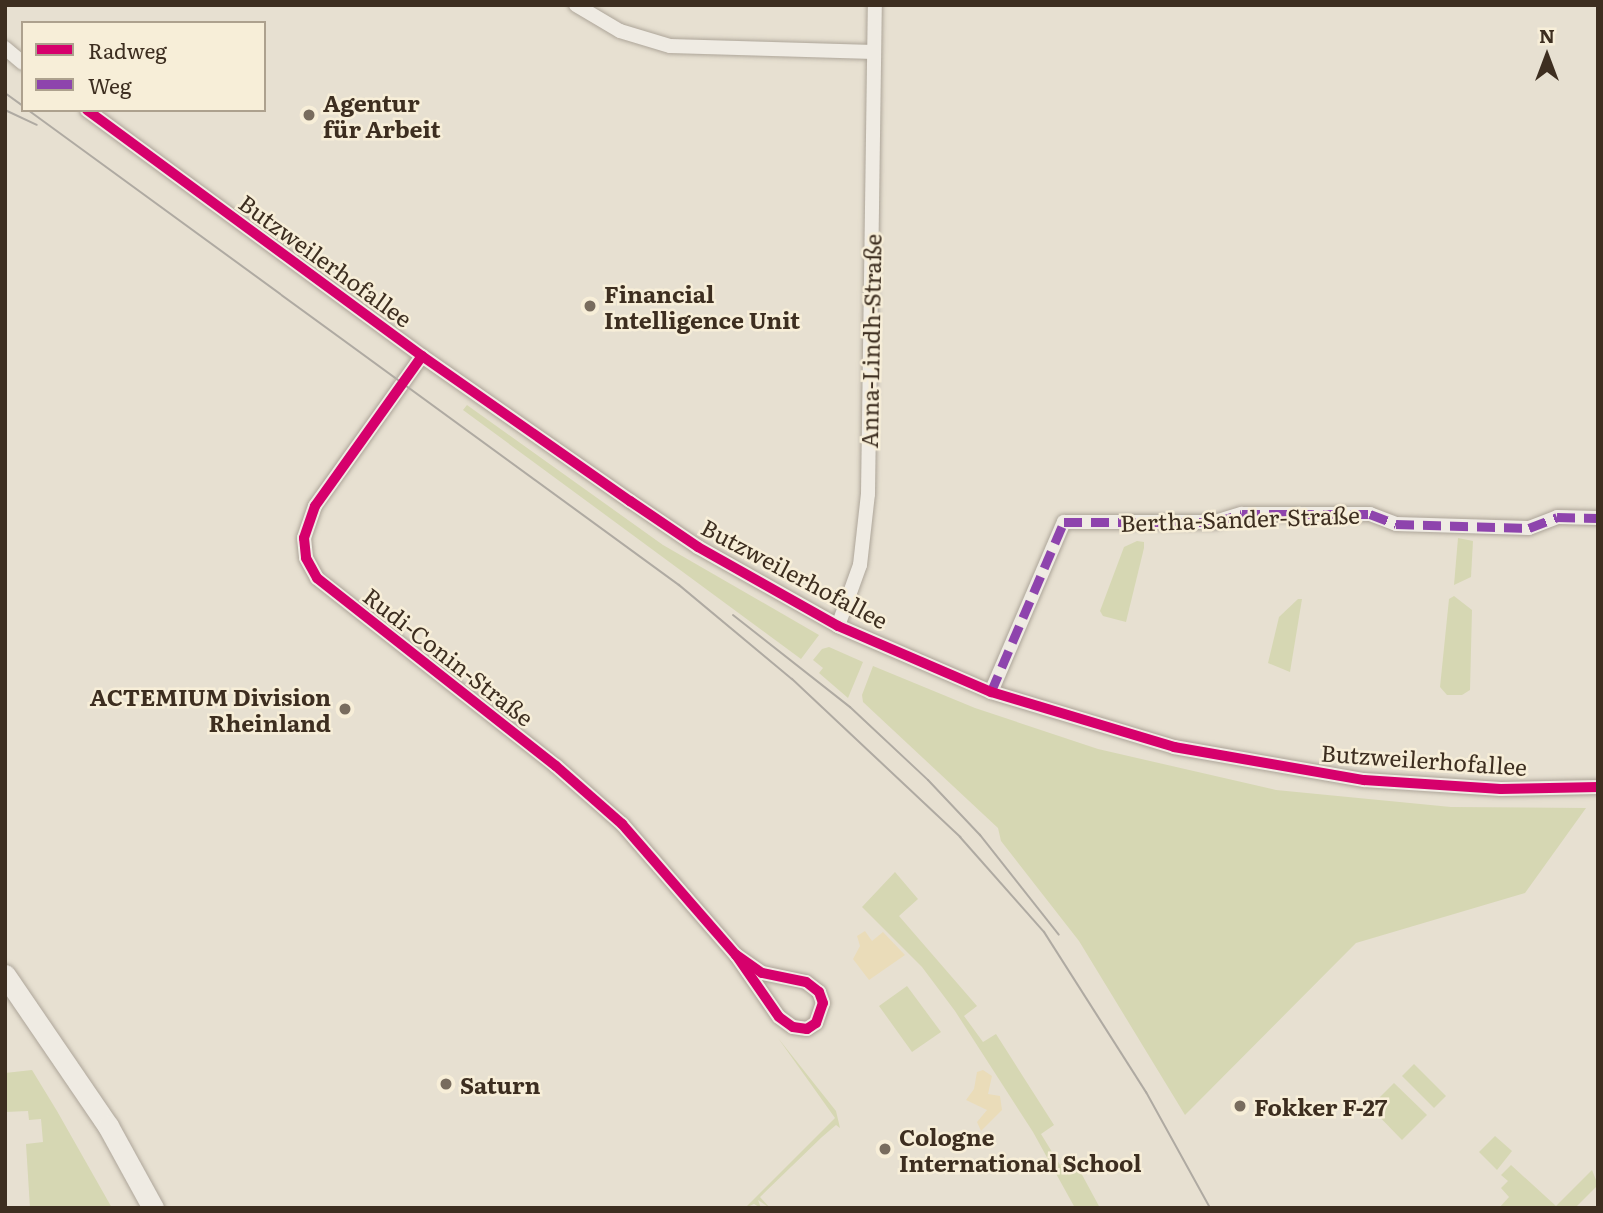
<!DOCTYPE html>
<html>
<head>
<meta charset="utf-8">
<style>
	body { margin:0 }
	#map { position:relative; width:1603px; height:1213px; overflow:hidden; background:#e7e0d1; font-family:Literata,serif }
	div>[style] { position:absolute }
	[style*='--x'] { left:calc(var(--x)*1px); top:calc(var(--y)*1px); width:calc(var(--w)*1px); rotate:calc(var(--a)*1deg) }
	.green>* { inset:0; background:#d6d7b3 }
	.sand>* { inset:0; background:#eadcb9 }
	.roads { filter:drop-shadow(0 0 2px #ada599) drop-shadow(0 0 2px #ada599) }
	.street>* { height:14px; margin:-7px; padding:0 7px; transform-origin:7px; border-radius:7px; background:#efebe3 }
	.secondary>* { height:21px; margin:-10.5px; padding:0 10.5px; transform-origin:10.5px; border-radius:10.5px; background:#efebe3 }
	.tram>* { height:2px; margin:-1px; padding:0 1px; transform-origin:1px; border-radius:1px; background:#afaaa2 }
	.quiet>* { height:9px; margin-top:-4.5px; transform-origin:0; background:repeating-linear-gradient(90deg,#8e44ad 0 18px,transparent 0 27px) }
	.cycleway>* { height:10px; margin:-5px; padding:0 5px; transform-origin:5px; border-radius:5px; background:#d6006c }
	.dots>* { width:19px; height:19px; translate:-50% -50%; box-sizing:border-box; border:4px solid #f7eed8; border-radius:50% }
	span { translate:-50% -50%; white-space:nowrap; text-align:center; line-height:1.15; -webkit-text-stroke:5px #f7eed8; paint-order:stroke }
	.poi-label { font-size:23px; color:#3d2e20; font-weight:700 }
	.left { translate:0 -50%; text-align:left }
	.right { translate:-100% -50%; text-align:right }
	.street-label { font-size:23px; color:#3d2e20 }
	.frame { position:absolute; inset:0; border:7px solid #3d2e20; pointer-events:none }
	.legend { position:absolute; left:21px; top:21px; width:245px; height:91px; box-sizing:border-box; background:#f7eed8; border:2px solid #ada18e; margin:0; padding:9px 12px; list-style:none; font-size:21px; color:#3d2e20 }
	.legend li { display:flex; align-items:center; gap:14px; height:35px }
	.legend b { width:35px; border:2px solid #ada18e }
	.north { position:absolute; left:1512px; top:21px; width:70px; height:70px; -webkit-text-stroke:5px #f7eed8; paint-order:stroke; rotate:0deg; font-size:19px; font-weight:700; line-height:28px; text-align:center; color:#3d2e20 }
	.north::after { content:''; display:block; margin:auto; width:24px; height:32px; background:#3d2e20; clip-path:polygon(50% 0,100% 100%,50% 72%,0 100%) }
</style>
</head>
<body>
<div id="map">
	<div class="green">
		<i style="clip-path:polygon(467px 405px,663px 545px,819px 635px,801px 659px,463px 410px)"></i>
		<i style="clip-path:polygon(1458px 538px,1473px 541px,1471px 577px,1454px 585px)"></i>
		<i style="clip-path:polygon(1137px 541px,1144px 542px,1144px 548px,1126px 622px,1103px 616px,1100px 611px,1124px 547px)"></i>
		<i style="clip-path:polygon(1454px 596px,1472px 610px,1470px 690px,1462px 695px,1447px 695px,1440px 687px,1449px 599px)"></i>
		<i style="clip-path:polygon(1298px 599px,1302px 599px,1290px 672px,1268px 663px,1279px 617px)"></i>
		<i style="clip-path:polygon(829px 647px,863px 662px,848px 698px,819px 673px,823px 668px,813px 660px,822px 649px)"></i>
		<i style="clip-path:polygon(873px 666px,975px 708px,1098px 749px,1276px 790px,1451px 807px,1586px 808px,1525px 893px,1356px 943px,1185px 1115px,1079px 941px,1001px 841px,998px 828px,863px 702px,862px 695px)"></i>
		<i style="clip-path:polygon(895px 872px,918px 899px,899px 916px,977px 1006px,964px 1016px,983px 1042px,996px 1034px,1054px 1125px,1041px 1134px,1060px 1165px,1073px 1158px,1100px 1208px,1075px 1208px,1033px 1132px,955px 1011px,922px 967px,862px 907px)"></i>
		<i style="clip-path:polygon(907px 986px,941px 1032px,912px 1052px,879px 1006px)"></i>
		<i style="clip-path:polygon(778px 1038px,836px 1111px,840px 1128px,836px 1125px,822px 1137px,760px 1197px,770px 1208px,758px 1200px,761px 1208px,754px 1204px,745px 1208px,835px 1118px)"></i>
		<i style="clip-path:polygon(1414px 1064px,1446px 1096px,1434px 1108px,1402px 1076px)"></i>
		<i style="clip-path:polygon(32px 1070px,57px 1111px,112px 1208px,30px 1208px,26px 1144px,43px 1142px,41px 1119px,29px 1120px,28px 1111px,5px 1112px,5px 1073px)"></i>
		<i style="clip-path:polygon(1394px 1083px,1427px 1115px,1402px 1140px,1370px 1107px)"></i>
		<i style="clip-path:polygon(1495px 1136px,1512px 1151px,1497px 1170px,1479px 1152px)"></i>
		<i style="clip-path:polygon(1511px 1165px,1556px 1206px,1592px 1170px,1598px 1185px,1575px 1208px,1499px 1208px,1509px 1197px,1501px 1188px,1508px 1181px,1501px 1175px)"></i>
	</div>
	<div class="sand">
		<i style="clip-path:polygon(865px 931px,872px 941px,883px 932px,905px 955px,869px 980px,853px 959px,860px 946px,857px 936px)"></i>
		<i style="clip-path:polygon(983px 1070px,992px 1076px,988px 1094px,1000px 1096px,1002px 1110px,981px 1131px,977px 1122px,987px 1110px,966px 1100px,974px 1089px,977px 1072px)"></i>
	</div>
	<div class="roads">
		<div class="street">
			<i style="--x:576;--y:5;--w:51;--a:30.6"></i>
			<i style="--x:620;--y:31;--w:52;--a:16.7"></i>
			<i style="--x:670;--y:46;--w:204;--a:1.7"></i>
			<i style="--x:5;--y:48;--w:23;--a:40"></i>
			<i style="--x:87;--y:110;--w:416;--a:36.3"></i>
			<i style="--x:422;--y:356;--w:254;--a:34.9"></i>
			<i style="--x:630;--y:501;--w:82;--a:34.1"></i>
			<i style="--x:698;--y:547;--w:161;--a:29.4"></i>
			<i style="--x:838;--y:626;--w:167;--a:23.3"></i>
			<i style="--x:991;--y:692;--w:191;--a:16.7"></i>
			<i style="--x:1174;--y:747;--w:193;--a:9.9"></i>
			<i style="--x:1364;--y:780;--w:137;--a:3.8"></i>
			<i style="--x:1501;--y:789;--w:97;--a:-1.2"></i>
			<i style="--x:422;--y:356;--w:184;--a:125.5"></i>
			<i style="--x:315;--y:506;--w:34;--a:109"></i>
			<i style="--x:304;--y:538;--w:20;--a:84"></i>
			<i style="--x:306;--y:558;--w:23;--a:61"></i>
			<i style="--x:317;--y:578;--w:304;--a:38.2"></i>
			<i style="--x:556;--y:766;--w:88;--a:41.3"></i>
			<i style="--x:622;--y:824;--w:174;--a:49"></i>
			<i style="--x:736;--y:955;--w:75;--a:55.3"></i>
			<i style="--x:779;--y:1017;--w:17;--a:36"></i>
			<i style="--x:793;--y:1027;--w:14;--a:8"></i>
			<i style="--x:807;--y:1029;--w:11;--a:-34"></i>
			<i style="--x:816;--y:1023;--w:21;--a:-71"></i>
			<i style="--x:823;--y:1003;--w:12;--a:-110"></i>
			<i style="--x:819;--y:992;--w:16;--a:-142"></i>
			<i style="--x:806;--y:982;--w:45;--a:-168.4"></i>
			<i style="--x:762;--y:973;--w:32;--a:-145"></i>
			<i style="--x:838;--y:626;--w:65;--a:-70.2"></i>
			<i style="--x:860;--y:565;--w:71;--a:-83.6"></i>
			<i style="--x:868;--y:494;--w:489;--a:-89.2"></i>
			<i style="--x:991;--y:692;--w:185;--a:-66.8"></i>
			<i style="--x:1064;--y:522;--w:151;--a:0"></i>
			<i style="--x:1215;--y:522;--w:28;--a:-17"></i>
			<i style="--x:1242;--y:514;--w:128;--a:0"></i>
			<i style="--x:1370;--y:514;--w:28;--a:21"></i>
			<i style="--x:1396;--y:524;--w:133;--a:1.7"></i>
			<i style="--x:1529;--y:528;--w:30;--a:-21"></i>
			<i style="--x:1557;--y:517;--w:41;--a:1.4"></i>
		</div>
		<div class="secondary">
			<i style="--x:5;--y:975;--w:183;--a:55.7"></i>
			<i style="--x:108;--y:1126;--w:94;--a:61.2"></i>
		</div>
	</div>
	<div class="tram">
		<i style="--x:5;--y:93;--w:22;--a:36"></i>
		<i style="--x:5;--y:110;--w:35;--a:25"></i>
		<i style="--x:28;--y:110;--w:806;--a:36.12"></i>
		<i style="--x:679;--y:585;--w:147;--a:39.8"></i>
		<i style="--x:792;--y:679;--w:231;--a:43.2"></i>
		<i style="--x:960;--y:837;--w:127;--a:48.5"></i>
		<i style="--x:1044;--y:932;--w:190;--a:57.5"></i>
		<i style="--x:1146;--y:1092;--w:132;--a:61.1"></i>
		<i style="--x:733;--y:615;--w:149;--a:38.2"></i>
		<i style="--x:850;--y:707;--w:107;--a:43.1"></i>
		<i style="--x:928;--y:780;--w:76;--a:46.6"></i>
		<i style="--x:980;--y:835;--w:127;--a:51.7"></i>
	</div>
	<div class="quiet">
		<i style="--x:991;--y:692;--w:185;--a:-66.8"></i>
		<i style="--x:1064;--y:522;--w:151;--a:0"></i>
		<i style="--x:1215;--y:522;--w:28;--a:-17"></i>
		<i style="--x:1242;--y:514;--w:128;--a:0"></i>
		<i style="--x:1370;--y:514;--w:28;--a:21"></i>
		<i style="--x:1396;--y:524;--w:133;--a:1.7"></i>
		<i style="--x:1529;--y:528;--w:30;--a:-21"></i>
		<i style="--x:1557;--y:517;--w:41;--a:1.4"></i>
	</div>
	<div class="cycleway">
		<i style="--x:87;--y:110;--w:416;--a:36.3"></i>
		<i style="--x:422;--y:356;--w:254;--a:34.9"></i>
		<i style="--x:630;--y:501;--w:82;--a:34.1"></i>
		<i style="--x:698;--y:547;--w:161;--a:29.4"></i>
		<i style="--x:838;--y:626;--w:167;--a:23.3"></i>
		<i style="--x:991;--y:692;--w:191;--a:16.7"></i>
		<i style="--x:1174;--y:747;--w:193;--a:9.9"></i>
		<i style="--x:1364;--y:780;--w:137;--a:3.8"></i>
		<i style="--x:1501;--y:789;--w:97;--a:-1.2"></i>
		<i style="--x:422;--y:356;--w:184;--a:125.5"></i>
		<i style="--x:315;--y:506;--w:34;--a:109"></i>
		<i style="--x:304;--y:538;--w:20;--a:84"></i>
		<i style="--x:306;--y:558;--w:23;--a:61"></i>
		<i style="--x:317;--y:578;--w:304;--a:38.2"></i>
		<i style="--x:556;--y:766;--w:88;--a:41.3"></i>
		<i style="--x:622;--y:824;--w:174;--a:49"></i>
		<i style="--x:736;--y:955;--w:75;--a:55.3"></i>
		<i style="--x:779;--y:1017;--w:17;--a:36"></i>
		<i style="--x:793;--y:1027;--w:14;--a:8"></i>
		<i style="--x:807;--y:1029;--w:11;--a:-34"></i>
		<i style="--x:816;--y:1023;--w:21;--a:-71"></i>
		<i style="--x:823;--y:1003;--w:12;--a:-110"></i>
		<i style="--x:819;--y:992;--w:16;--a:-142"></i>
		<i style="--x:806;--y:982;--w:45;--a:-168.4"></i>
		<i style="--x:762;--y:973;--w:32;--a:-145"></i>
	</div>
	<div class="dots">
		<i style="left:309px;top:115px;background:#786c5e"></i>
		<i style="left:590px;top:306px;background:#786c5e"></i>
		<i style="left:345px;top:709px;background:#786c5e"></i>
		<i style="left:446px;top:1084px;background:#786c5e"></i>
		<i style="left:1240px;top:1106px;background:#786c5e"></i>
		<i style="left:885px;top:1149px;background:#786c5e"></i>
	</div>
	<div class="poi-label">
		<span class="left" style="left:323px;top:115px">Agentur<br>für Arbeit</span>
		<span class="left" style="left:604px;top:306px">Financial<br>Intelligence Unit</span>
		<span class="right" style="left:331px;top:709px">ACTEMIUM Division<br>Rheinland</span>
		<span class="left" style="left:460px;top:1084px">Saturn</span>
		<span class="left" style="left:1254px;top:1106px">Fokker F-27</span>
		<span class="left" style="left:899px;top:1149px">Cologne<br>International School</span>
	</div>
	<div class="street-label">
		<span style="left:326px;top:260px;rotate:36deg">Butzweilerhofallee</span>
		<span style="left:870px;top:341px;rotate:-89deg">Anna-Lindh-Straße</span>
		<span style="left:1240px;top:518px;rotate:-2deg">Bertha-Sander-Straße</span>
		<span style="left:795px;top:573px;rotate:28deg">Butzweilerhofallee</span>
		<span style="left:449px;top:656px;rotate:38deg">Rudi-Conin-Straße</span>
		<span style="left:1424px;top:759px;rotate:4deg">Butzweilerhofallee</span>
	</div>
	<div class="frame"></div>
	<ul class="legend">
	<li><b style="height:9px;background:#d6006c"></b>Radweg</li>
	<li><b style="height:9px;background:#8e44ad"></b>Weg</li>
	</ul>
	<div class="north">N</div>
</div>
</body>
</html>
